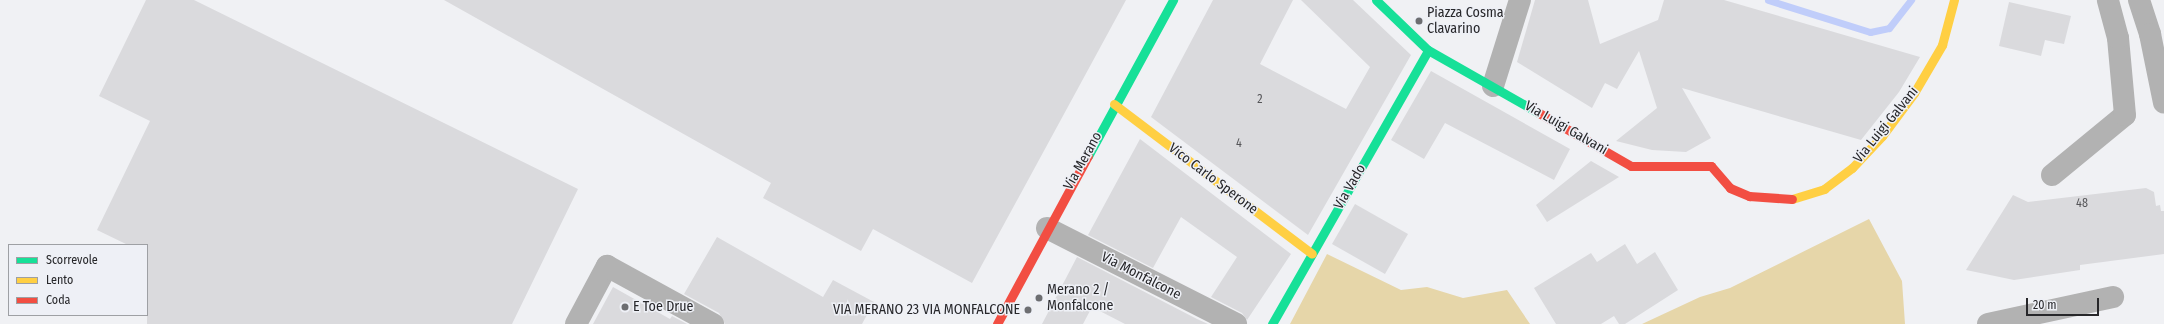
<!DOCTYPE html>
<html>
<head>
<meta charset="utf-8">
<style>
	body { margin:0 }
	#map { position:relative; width:2164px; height:324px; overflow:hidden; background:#f0f1f4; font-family:"Fira Sans Condensed",sans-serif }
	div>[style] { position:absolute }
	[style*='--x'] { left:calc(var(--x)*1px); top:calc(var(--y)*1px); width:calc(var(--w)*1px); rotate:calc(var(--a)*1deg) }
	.green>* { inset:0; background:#e6d6a9 }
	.stream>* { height:7px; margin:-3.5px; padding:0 3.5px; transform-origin:3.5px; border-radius:3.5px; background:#c0cdfa }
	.building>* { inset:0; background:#dadadd }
	.street>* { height:22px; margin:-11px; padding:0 11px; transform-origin:11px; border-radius:11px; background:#b2b2b2 }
	.fast>* { height:9px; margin:-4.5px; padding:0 4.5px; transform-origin:4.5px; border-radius:4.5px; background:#16e098 }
	.slow>* { height:9px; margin:-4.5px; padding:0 4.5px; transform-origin:4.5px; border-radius:4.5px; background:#ffcf43 }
	.jam>* { height:9px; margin:-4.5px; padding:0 4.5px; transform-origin:4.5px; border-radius:4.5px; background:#f24e42 }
	.dots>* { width:11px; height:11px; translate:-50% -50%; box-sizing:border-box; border:2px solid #eef0f6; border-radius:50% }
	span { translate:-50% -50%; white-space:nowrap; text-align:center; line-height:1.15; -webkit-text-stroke:3px #eef0f6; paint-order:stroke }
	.number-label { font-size:12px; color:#555558 }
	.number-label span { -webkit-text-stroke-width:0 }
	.poi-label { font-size:14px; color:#27272a }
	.left { translate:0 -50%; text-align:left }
	.right { translate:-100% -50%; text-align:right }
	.street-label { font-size:14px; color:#27272a }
	.legend { position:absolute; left:8px; top:244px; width:140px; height:72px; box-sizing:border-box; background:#eef0f6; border:1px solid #9ea0a4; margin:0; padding:5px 7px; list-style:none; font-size:12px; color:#27272a }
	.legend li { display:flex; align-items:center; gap:8px; height:20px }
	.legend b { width:20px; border:1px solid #9ea0a4 }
	.scale { position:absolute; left:2026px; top:298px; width:73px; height:18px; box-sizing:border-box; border:2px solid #27272a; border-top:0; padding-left:5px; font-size:12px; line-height:14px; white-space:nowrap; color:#27272a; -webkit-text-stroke:3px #eef0f6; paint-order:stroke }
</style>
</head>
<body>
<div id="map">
	<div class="green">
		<i style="clip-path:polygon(1869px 219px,1902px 281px,1905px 324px,1642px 324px,1700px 297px,1730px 288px)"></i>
		<i style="clip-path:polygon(1327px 254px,1401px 290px,1427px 287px,1463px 298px,1507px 290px,1530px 324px,1290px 324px)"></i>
	</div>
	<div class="stream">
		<i style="--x:1768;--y:0;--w:107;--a:17.4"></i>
		<i style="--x:1870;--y:32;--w:19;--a:-12"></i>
		<i style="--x:1889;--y:28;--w:36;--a:-52"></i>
	</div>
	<div class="building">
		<i style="clip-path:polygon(146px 0,194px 0,578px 189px,512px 324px,147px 324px,147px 245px,128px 245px,97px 230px,150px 121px,99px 96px)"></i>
		<i style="clip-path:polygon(444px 0,1126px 0,972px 283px,873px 229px,861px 251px,763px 198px,771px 183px)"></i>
		<i style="clip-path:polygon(1213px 0,1293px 0,1260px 64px,1346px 109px,1370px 67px,1301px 0,1353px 0,1411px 55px,1308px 235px,1151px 117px)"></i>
		<i style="clip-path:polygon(1535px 0,1588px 0,1600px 44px,1658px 20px,1664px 0,1724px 0,1920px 57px,1899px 92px,1861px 140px,1682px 88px,1711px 138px,1686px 152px,1652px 150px,1616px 141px,1657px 108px,1639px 51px,1617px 89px,1605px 83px,1592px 108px,1517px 62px)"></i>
		<i style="clip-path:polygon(2009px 2px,2071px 16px,2064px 44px,2045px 40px,2041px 56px,1999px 46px)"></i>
		<i style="clip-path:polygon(1431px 71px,1570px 149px,1554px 180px,1445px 123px,1424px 159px,1391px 140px)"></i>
		<i style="clip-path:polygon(1140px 139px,1291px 254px,1247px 320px,1242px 313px,1211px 297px,1237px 257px,1181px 217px,1153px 268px,1088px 235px)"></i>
		<i style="clip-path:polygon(1591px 161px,1619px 177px,1547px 222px,1536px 205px)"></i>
		<i style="clip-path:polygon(2146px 188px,2154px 192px,2156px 206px,2160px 205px,2161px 211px,2164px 211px,2164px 254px,2080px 265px,2080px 270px,2014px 280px,1966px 270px,2013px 195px,2028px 202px)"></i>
		<i style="clip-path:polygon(1355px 204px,1408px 234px,1385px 274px,1332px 244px)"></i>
		<i style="clip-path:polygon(717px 237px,823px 297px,833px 280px,874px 302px,862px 324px,725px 324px,719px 313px,684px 294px)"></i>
		<i style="clip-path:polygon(1625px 244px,1637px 264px,1655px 252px,1678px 290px,1625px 324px,1619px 324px,1614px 316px,1601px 324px,1556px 324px,1534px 288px,1591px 253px,1597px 262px)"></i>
		<i style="clip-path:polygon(1077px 257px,1197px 319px,1208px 324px,1125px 324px,1092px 307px,1083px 324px,1042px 324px)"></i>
		<i style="clip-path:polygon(613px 287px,670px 319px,672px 316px,687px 324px,593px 324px)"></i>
	</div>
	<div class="street">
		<i style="--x:2139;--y:0;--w:36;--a:72"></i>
		<i style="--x:2150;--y:34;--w:70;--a:78.5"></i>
		<i style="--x:1493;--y:86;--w:90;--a:-72.6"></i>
		<i style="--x:2052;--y:175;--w:94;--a:-39.4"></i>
		<i style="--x:2125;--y:115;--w:77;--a:-95.2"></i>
		<i style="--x:2118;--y:38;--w:39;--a:-105"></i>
		<i style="--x:1047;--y:228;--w:212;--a:26.9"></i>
		<i style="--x:576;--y:324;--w:66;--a:-61.9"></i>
		<i style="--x:607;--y:266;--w:121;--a:28.7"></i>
		<i style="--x:1988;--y:324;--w:128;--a:-12.2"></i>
	</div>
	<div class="fast">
		<i style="--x:1376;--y:0;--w:72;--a:43.9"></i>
		<i style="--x:1428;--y:50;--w:128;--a:29.6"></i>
		<i style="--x:1088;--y:156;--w:178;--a:-61.4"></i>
		<i style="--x:1272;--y:324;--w:315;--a:-60.3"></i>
	</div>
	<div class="slow">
		<i style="--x:1114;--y:104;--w:248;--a:37.1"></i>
		<i style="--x:1792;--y:199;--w:34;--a:-17"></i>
		<i style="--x:1824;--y:189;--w:35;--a:-37"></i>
		<i style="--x:1852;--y:168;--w:44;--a:-46.8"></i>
		<i style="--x:1882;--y:136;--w:54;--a:-53.3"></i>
		<i style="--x:1914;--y:93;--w:56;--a:-59.7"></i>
		<i style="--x:1942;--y:45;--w:47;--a:-75.1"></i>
	</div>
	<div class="jam">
		<i style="--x:1539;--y:113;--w:106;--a:29.9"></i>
		<i style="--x:1631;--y:166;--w:80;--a:0"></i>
		<i style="--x:1711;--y:166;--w:29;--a:49"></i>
		<i style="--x:1730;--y:188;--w:21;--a:23"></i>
		<i style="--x:1749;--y:196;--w:43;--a:4"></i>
		<i style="--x:997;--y:324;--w:191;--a:-61.6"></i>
	</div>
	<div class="dots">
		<i style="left:1419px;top:21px;background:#6d6e71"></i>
		<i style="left:1039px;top:298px;background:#6d6e71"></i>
		<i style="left:625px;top:307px;background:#6d6e71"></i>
		<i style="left:1028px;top:310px;background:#6d6e71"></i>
	</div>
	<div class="number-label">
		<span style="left:1260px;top:100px">2</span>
		<span style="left:1239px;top:144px">4</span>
		<span style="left:2082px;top:204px">48</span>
	</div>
	<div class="poi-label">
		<span class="left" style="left:1427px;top:21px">Piazza Cosma<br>Clavarino</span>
		<span class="left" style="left:1047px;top:298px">Merano 2 /<br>Monfalcone</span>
		<span class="left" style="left:633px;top:307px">E Toe Drue</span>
		<span class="right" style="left:1020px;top:310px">VIA MERANO 23 VIA MONFALCONE</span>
	</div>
	<div class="street-label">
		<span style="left:1886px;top:125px;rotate:-51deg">Via Luigi Galvani</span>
		<span style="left:1566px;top:128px;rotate:30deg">Via Luigi Galvani</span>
		<span style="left:1083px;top:161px;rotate:-61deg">Via Merano</span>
		<span style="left:1213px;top:179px;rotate:37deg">Vico Carlo Sperone</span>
		<span style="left:1350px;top:187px;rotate:-60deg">Via Vado</span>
		<span style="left:1141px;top:276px;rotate:27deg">Via Monfalcone</span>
	</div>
	<ul class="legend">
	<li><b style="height:5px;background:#16e098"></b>Scorrevole</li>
	<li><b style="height:5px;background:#ffcf43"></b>Lento</li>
	<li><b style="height:5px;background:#f24e42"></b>Coda</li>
	</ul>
	<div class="scale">20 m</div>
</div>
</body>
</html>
